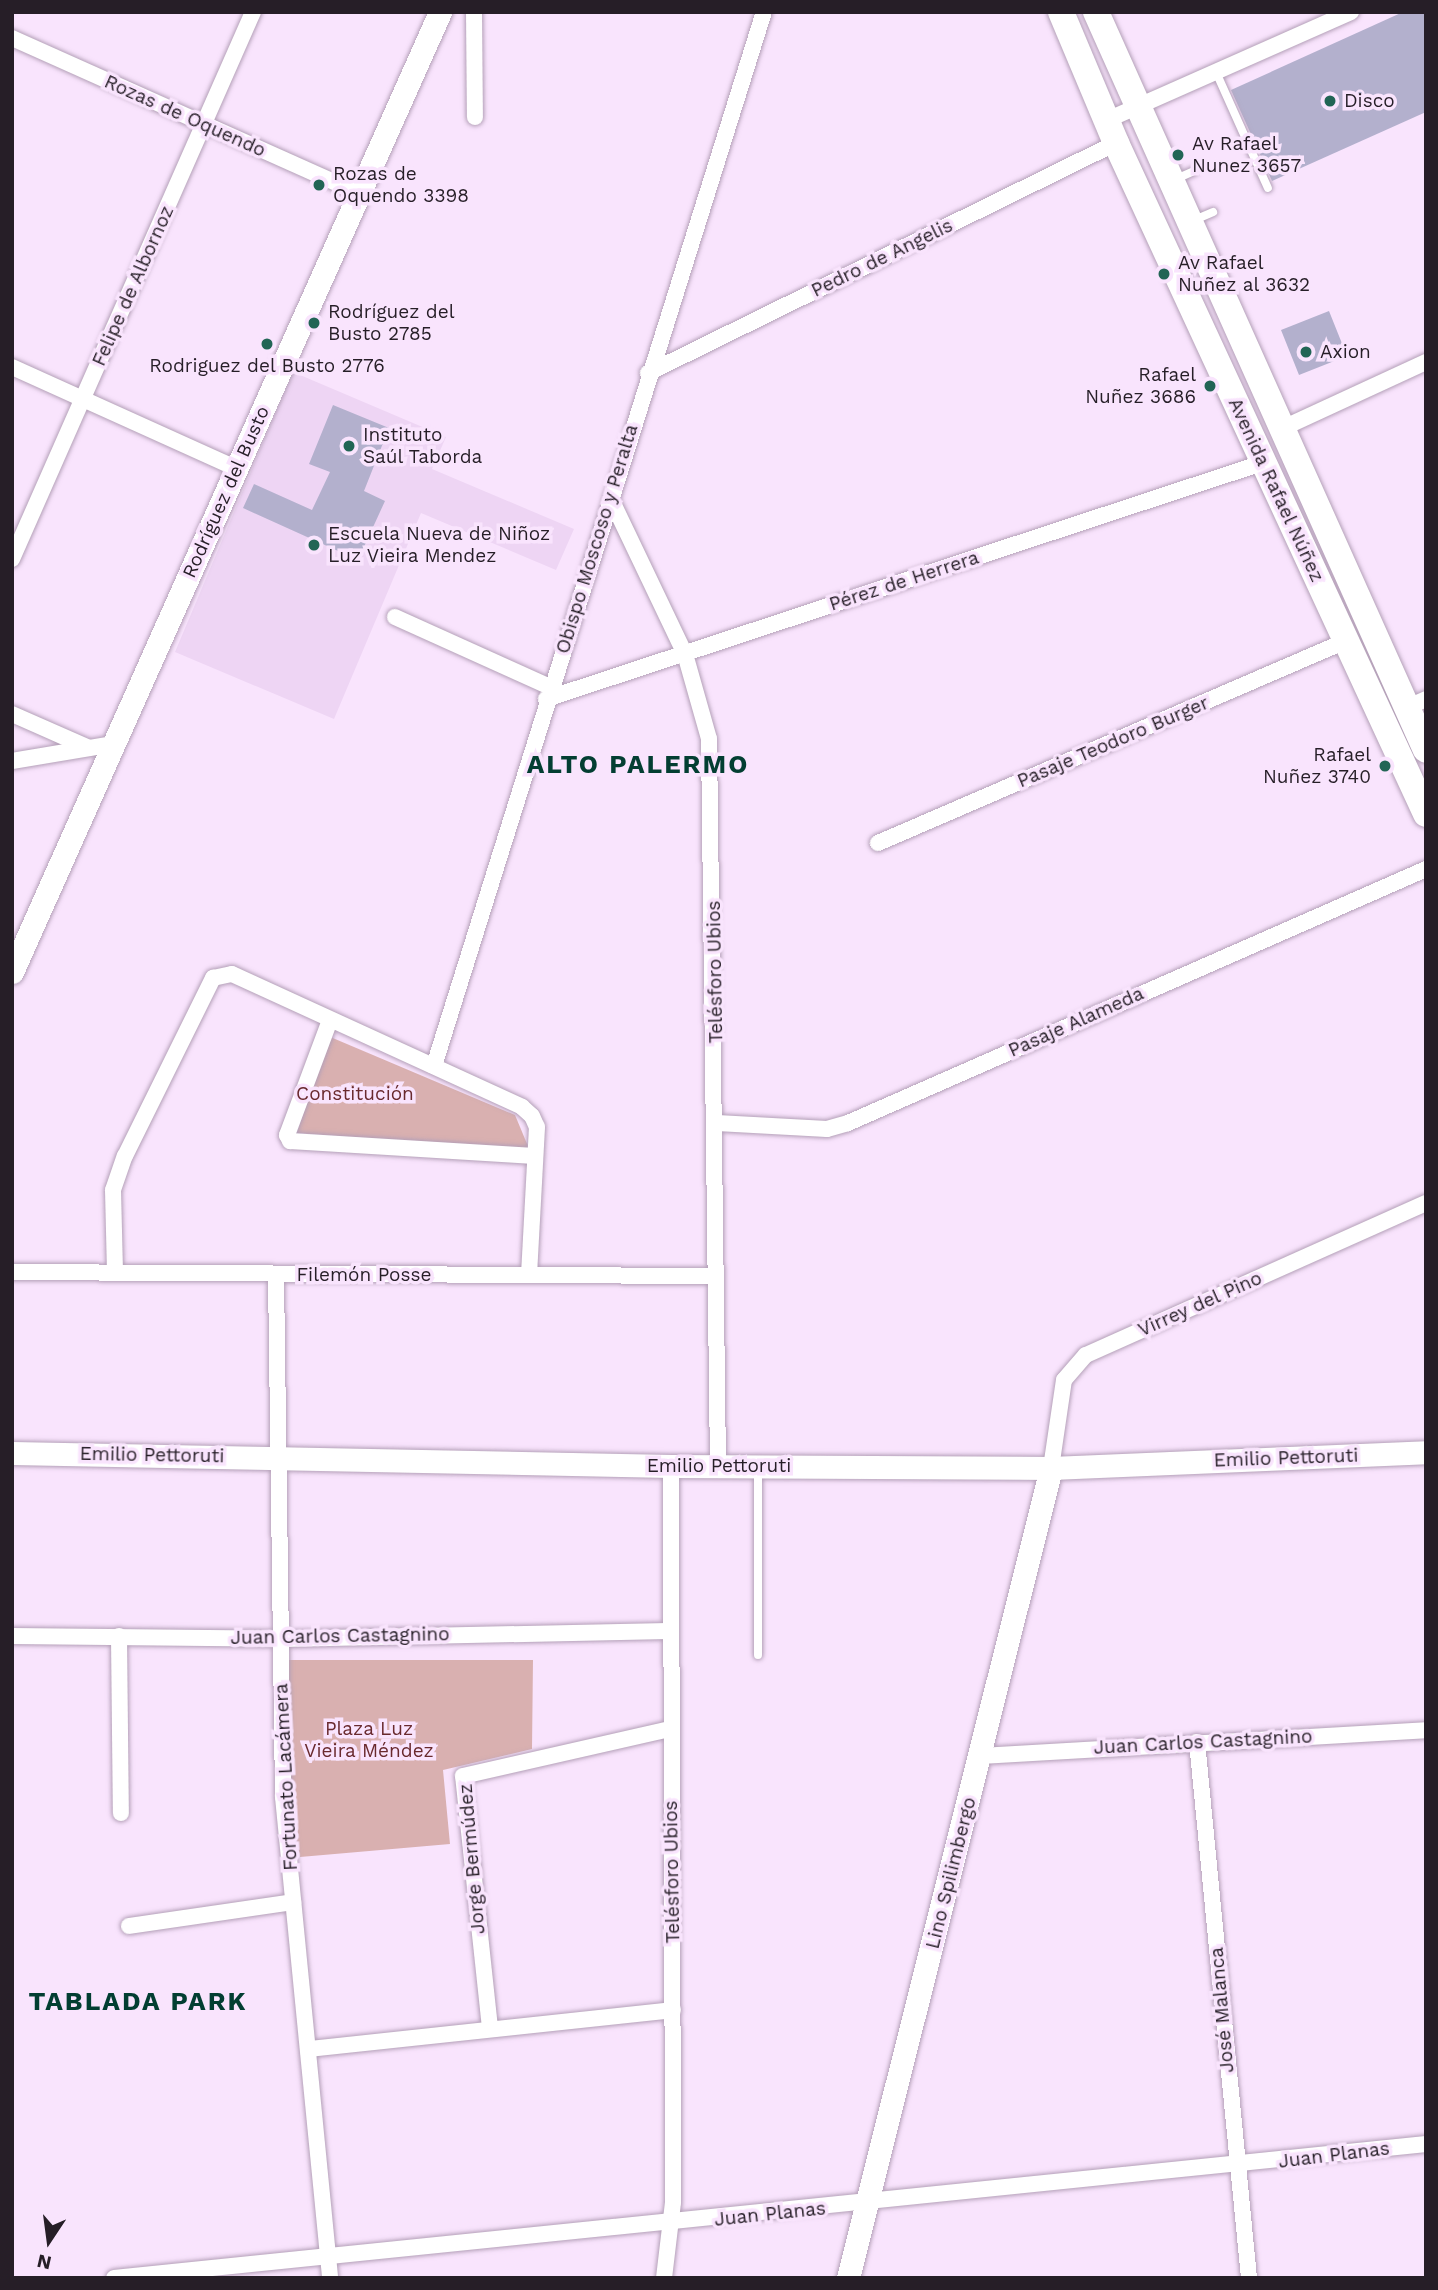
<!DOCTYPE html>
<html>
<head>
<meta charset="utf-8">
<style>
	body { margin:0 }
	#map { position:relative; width:1438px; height:2290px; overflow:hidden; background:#f9e4fd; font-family:"Work Sans",sans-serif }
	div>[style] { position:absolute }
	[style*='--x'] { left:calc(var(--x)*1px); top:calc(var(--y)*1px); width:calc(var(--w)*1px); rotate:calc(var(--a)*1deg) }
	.built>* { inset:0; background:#eed5f4 }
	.green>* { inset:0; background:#d9b0b0 }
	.building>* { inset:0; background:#b3b0cd }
	.roads { filter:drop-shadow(0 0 2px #b4a0b8) drop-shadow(0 0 2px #b4a0b8) }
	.service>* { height:8px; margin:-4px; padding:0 4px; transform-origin:4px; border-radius:4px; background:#fff }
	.minor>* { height:16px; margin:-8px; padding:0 8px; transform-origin:8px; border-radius:8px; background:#fff }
	.secondary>* { height:23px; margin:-11.5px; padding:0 11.5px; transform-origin:11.5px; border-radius:11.5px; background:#fff }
	.primary>* { height:26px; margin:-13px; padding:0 13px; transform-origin:13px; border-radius:13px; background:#fff }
	.dots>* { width:19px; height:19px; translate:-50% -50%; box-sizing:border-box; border:4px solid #f9e4fd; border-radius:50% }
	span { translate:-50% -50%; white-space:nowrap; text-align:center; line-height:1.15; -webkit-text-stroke:7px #f9e4fd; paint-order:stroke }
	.poi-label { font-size:19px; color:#261e27 }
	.left { translate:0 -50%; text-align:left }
	.right { translate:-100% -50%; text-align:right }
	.street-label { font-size:19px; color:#261e27 }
	.park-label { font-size:19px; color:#692a2e }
	.district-label { font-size:26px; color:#033e32; font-weight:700; letter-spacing:2px }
	.frame { position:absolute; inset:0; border:14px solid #261e27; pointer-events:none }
	.north { position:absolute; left:14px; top:2206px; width:70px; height:70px; -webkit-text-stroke:5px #f9e4fd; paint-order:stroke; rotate:193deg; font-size:19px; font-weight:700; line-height:28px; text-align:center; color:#261e27 }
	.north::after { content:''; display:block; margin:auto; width:24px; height:32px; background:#261e27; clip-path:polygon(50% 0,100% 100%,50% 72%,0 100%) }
</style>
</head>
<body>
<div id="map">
	<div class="built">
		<i style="clip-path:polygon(293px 372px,446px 437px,432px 469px,574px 529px,556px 570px,421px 513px,334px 719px,175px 652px)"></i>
	</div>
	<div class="green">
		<i style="clip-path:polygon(328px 1036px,515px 1115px,530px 1151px,297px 1133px)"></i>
		<i style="clip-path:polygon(288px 1660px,533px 1660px,532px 1749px,443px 1770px,450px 1844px,300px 1857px,292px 1815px)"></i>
	</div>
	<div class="building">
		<i style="clip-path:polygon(1403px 12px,1426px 12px,1426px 112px,1272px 181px,1231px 90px)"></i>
		<i style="clip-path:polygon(1329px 311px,1347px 356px,1299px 375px,1281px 330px)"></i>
		<i style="clip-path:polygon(333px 405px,389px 428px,364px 491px,385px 501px,358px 560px,243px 508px,254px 484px,312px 510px,330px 472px,309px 464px)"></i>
	</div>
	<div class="roads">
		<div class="service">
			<i style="--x:1216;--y:72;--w:127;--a:65.9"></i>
			<i style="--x:1176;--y:179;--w:20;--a:-24"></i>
			<i style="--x:1192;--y:221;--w:23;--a:-23"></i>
			<i style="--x:758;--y:1655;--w:186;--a:-90"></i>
		</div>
		<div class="minor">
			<i style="--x:474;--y:12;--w:105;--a:89.5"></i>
			<i style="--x:12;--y:38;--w:379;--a:24.1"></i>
			<i style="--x:1107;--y:120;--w:267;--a:-23.9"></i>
			<i style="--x:12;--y:367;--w:246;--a:24.3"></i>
			<i style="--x:648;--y:373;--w:521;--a:-26.17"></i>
			<i style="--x:1281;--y:429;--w:160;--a:-24.8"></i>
			<i style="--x:611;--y:499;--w:172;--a:64.5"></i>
			<i style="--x:685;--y:654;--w:88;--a:74.2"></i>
			<i style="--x:709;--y:739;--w:727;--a:89.29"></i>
			<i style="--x:12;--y:559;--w:598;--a:-66.22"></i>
			<i style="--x:395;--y:617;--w:170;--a:24.3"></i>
			<i style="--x:546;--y:699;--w:754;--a:-18.24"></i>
			<i style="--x:1406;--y:708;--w:22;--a:-24"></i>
			<i style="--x:12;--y:714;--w:84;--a:23.8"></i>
			<i style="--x:12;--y:761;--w:103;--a:-9.5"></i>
			<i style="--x:878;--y:843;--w:512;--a:-23.36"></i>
			<i style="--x:330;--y:1020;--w:123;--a:110.5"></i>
			<i style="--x:287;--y:1135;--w:7;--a:63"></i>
			<i style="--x:290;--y:1141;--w:245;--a:3.5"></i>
			<i style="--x:434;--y:1066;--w:1104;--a:-72.62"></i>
			<i style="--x:717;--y:1123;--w:110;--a:3.1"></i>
			<i style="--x:827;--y:1129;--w:22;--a:-16"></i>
			<i style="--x:848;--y:1123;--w:631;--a:-23.72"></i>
			<i style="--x:12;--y:1272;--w:704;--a:0.33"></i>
			<i style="--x:115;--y:1272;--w:82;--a:-91.4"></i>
			<i style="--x:113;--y:1190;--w:36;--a:-71"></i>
			<i style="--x:125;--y:1156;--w:199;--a:-63.7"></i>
			<i style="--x:213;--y:978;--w:19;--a:-12"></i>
			<i style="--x:232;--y:974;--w:319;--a:24.6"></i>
			<i style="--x:522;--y:1107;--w:13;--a:42"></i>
			<i style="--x:532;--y:1116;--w:12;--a:66"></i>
			<i style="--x:537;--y:1127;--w:148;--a:93.1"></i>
			<i style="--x:276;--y:1275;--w:522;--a:89.23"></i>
			<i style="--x:283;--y:1797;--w:483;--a:84.4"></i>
			<i style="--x:1051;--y:1468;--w:89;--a:-81.6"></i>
			<i style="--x:1064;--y:1380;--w:33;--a:-49"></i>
			<i style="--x:1086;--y:1355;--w:372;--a:-24.1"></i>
			<i style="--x:12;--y:1636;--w:269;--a:0.6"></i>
			<i style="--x:281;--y:1639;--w:387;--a:-1.2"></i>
			<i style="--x:119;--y:1636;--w:177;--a:89.4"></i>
			<i style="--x:1197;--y:1742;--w:539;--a:84.46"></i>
			<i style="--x:980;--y:1756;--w:447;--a:-3.3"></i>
			<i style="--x:129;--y:1926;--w:166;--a:-8.3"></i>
			<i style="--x:490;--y:2028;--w:253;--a:-96.1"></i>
			<i style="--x:463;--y:1776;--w:212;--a:-12.8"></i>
			<i style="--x:309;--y:2049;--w:366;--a:-6.1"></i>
			<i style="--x:114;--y:2278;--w:1319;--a:-5.83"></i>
			<i style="--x:664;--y:2278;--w:77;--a:-83.2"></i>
			<i style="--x:673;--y:2202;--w:736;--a:-90.16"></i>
		</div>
		<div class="secondary">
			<i style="--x:12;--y:972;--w:1051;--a:-65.97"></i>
			<i style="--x:12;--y:1453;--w:659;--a:1.13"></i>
			<i style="--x:671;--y:1466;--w:380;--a:0.3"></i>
			<i style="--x:1051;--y:1468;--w:375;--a:-2.4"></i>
			<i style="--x:848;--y:2278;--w:835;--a:-75.93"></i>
		</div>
		<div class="primary">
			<i style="--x:1061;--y:12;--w:142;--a:67.2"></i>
			<i style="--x:1116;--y:143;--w:739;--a:65.2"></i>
			<i style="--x:1096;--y:12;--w:808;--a:65.91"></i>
		</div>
	</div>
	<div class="dots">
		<i style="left:1330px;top:101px;background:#226555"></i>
		<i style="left:1178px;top:155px;background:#226555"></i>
		<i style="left:319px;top:185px;background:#226555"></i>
		<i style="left:1164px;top:274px;background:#226555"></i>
		<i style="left:314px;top:323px;background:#226555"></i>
		<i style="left:267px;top:344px;background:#226555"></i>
		<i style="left:1306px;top:352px;background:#226555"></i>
		<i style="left:1210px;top:386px;background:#226555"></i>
		<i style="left:349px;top:446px;background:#226555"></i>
		<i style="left:314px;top:545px;background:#226555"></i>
		<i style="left:1385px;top:766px;background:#226555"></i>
	</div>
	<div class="poi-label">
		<span class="left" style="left:1344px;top:101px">Disco</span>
		<span class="left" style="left:1192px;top:155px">Av Rafael<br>Nunez 3657</span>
		<span class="left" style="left:333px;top:185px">Rozas de<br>Oquendo 3398</span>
		<span class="left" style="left:1178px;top:274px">Av Rafael<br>Nuñez al 3632</span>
		<span class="left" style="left:328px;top:323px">Rodríguez del<br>Busto 2785</span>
		<span class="left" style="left:1320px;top:352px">Axion</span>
		<span style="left:267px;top:366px">Rodriguez del Busto 2776</span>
		<span class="right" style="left:1196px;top:386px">Rafael<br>Nuñez 3686</span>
		<span class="left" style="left:363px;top:446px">Instituto<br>Saúl Taborda</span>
		<span class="left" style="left:328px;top:545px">Escuela Nueva de Niñoz<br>Luz Vieira Mendez</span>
		<span class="right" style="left:1371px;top:766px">Rafael<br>Nuñez 3740</span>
	</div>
	<div class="street-label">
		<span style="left:185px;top:116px;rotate:24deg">Rozas de Oquendo</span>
		<span style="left:882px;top:258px;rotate:-26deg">Pedro de Angelis</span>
		<span style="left:133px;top:286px;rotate:-66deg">Felipe de Albornoz</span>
		<span style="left:1276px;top:490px;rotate:65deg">Avenida Rafael Núñez</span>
		<span style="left:226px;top:492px;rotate:-66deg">Rodríguez del Busto</span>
		<span style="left:597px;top:539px;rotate:-73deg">Obispo Moscoso y Peralta</span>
		<span style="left:904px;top:581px;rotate:-18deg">Pérez de Herrera</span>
		<span style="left:1113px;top:742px;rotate:-23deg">Pasaje Teodoro Burger</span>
		<span style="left:715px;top:972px;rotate:-91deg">Telésforo Ubios</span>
		<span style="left:1076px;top:1022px;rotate:-24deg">Pasaje Alameda</span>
		<span style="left:364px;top:1275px">Filemón Posse</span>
		<span style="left:1200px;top:1304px;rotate:-24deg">Virrey del Pino</span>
		<span style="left:152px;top:1455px;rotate:1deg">Emilio Pettoruti</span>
		<span style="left:1286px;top:1458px;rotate:-2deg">Emilio Pettoruti</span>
		<span style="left:719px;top:1466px">Emilio Pettoruti</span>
		<span style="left:340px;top:1636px;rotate:-1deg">Juan Carlos Castagnino</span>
		<span style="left:1203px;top:1742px;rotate:-3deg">Juan Carlos Castagnino</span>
		<span style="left:286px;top:1777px;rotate:-93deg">Fortunato Lacámera</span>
		<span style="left:472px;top:1859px;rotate:-95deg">Jorge Bermúdez</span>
		<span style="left:672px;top:1872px;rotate:-91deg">Telésforo Ubios</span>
		<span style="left:951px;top:1873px;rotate:-76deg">Lino Spilimbergo</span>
		<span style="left:1222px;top:2010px;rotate:-95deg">José Malanca</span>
		<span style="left:1334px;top:2155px;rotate:-7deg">Juan Planas</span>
		<span style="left:770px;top:2214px;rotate:-6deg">Juan Planas</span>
	</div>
	<div class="park-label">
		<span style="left:355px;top:1094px">Constitución</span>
		<span style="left:369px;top:1740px">Plaza Luz<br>Vieira Méndez</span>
	</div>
	<div class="district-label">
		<span style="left:638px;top:765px">ALTO PALERMO</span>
		<span style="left:138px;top:2002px">TABLADA PARK</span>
	</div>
	<div class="frame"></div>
	<div class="north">N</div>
</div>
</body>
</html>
